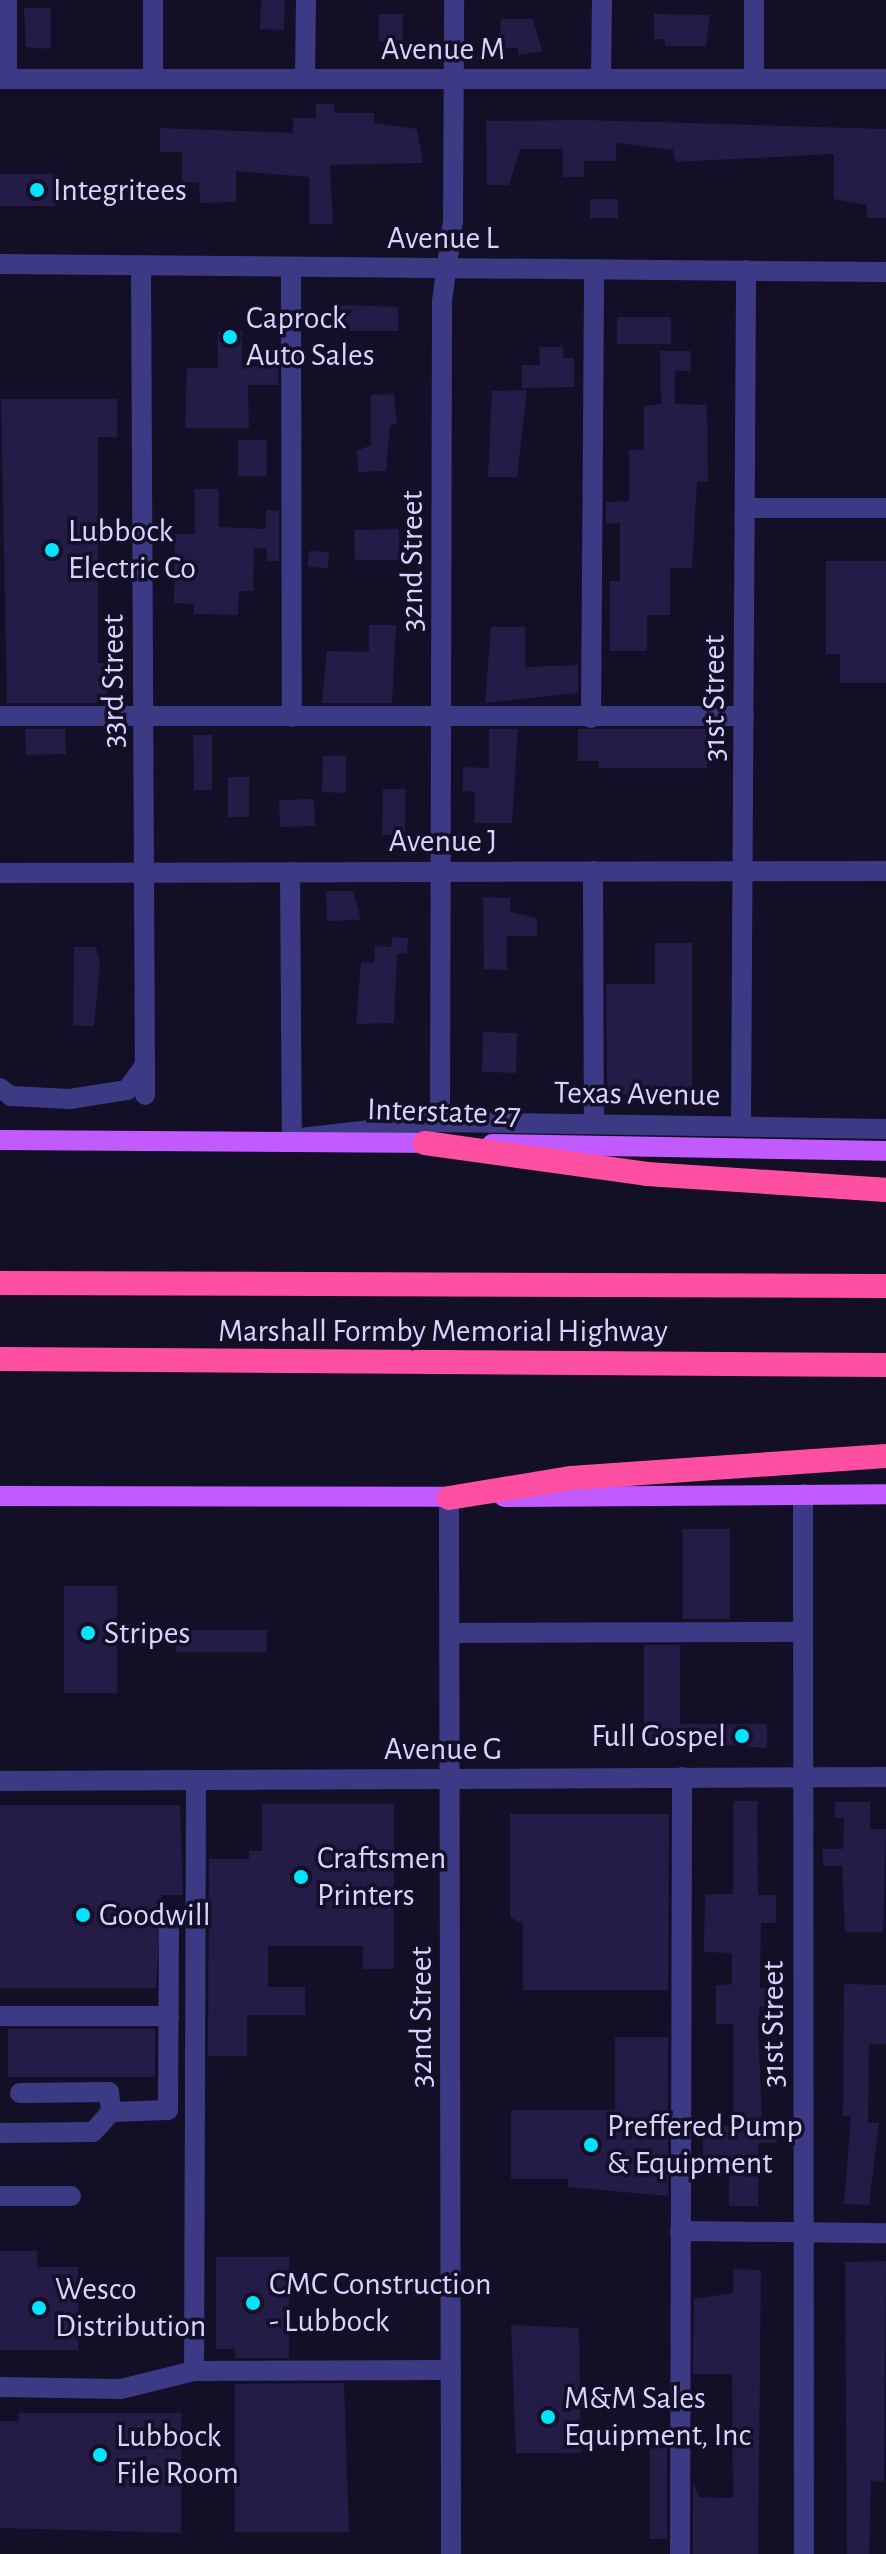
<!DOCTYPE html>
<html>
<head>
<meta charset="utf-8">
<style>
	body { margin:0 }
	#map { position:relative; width:886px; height:2554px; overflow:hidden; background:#130f26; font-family:"Alegreya Sans",sans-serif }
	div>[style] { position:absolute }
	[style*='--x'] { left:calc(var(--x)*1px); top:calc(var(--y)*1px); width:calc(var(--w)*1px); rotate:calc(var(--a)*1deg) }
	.building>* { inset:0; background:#241b47 }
	.minor>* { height:20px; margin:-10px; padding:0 10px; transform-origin:10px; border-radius:10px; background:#3d3a85 }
	.major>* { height:20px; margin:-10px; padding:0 10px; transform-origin:10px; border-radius:10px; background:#c25bff }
	.highway>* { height:24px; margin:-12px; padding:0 12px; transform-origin:12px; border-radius:12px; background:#ff4fa3 }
	.dots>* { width:22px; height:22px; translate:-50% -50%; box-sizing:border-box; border:4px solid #130f26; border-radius:50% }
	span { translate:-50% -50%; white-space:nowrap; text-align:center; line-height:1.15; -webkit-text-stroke:7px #130f26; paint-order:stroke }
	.street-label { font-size:32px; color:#d9d4ff }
	.poi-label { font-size:32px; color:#d9d4ff }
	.left { translate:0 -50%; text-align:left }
	.right { translate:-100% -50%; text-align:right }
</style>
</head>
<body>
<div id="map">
	<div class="building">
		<i style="clip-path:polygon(261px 0,285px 0,284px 30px,260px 29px)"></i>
		<i style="clip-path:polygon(24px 8px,51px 8px,51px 49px,26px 47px)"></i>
		<i style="clip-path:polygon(379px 14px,403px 14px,403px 41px,379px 41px)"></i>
		<i style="clip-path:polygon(654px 14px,710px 15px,706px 46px,665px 46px,665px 39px,654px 39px)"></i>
		<i style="clip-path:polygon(501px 19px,533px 19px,542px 51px,518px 55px,518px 48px,500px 48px)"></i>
		<i style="clip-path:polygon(316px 104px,334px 104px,334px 113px,374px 113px,374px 123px,417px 129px,423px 163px,330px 165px,333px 224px,309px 224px,309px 177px,236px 171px,236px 202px,200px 203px,199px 182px,182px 182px,182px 152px,160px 152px,160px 128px,293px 133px,293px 118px,316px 118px)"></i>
		<i style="clip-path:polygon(587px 120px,886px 129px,886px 218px,867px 218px,867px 205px,834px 199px,834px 154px,676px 162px,673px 150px,616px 143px,616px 161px,584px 161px,584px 177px,563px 177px,563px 149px,520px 149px,509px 185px,487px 185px,486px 121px)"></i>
		<i style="clip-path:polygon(0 174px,55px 174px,55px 206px,0 206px)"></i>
		<i style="clip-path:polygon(590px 199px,618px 199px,618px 218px,590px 218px)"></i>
		<i style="clip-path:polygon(349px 305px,398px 307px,398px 331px,334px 331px,334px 306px)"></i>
		<i style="clip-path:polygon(617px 317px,671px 317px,671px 344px,617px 344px)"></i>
		<i style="clip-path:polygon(218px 331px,242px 331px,242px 366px,278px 366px,278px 385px,248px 385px,249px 428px,185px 428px,187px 368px,218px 368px)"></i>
		<i style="clip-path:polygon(539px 347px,563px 347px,563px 358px,574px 358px,574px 387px,522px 388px,522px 365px,540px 365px)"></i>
		<i style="clip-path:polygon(660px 351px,691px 351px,691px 371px,675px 371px,675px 404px,707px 405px,708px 481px,697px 482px,692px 568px,670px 568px,670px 615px,647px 615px,647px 651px,610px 651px,610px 581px,620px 581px,620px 523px,606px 524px,606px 502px,629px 501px,629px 450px,644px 449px,644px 406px,661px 404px)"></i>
		<i style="clip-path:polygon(527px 390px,517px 477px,488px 477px,492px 391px)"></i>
		<i style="clip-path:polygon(371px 395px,394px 394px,397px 424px,390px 425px,386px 471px,358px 472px,357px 451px,371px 445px)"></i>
		<i style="clip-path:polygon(1px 399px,117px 399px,117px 437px,98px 437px,98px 663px,107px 663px,107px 703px,7px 703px)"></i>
		<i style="clip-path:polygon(238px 440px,267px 440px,267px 476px,238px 476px)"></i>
		<i style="clip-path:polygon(195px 489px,219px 489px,219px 527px,266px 529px,266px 510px,279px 510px,279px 561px,267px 561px,267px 549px,254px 548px,253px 591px,239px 591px,238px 615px,194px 614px,194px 604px,174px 603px,175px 534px,195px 534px)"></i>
		<i style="clip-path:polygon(399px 529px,399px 560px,355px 560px,354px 530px)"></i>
		<i style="clip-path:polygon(309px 551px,329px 552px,328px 568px,308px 567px)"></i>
		<i style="clip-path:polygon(826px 561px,886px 561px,886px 683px,840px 683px,840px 654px,826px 654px)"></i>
		<i style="clip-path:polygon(369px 625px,396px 625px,392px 703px,322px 703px,327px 651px,369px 652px)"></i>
		<i style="clip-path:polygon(491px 627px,525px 627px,525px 667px,578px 665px,578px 693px,485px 703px)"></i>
		<i style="clip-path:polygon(25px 729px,65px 729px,66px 754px,26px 755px)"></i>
		<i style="clip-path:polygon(489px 729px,518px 729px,512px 823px,475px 823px,475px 792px,463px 791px,463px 767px,489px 768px)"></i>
		<i style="clip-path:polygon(578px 729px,707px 729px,707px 768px,599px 768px,599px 761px,578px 761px)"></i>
		<i style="clip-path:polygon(193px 735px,212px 735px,212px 790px,194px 790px)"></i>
		<i style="clip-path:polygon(323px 756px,346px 756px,346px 793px,322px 792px)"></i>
		<i style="clip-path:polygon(228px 777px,249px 777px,249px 817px,228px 817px)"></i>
		<i style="clip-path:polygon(383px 789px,405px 789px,405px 835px,382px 835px)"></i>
		<i style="clip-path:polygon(314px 799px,315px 826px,280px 827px,279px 800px)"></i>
		<i style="clip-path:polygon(326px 891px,353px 891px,361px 920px,327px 921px)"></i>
		<i style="clip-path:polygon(483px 897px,510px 898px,510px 912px,537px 918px,537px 936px,507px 936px,507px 970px,484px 969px)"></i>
		<i style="clip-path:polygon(392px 937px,408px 938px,407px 954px,397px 954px,394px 1023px,356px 1024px,361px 962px,374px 963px,375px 946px,391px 947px)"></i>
		<i style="clip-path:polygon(655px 943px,692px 943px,692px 1094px,607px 1094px,606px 984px,655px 984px)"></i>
		<i style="clip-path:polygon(74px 947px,96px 947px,100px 964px,94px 1026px,73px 1026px)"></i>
		<i style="clip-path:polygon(483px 1032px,517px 1033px,516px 1073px,482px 1072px)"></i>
		<i style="clip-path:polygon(683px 1529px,730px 1529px,730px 1619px,683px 1619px)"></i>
		<i style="clip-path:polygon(64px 1586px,117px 1586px,117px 1693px,64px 1693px)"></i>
		<i style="clip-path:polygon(176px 1630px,267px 1630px,267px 1652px,176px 1652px)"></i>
		<i style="clip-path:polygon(644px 1645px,680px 1645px,680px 1724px,767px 1724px,767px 1748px,644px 1740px)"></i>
		<i style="clip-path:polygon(733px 1801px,757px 1801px,758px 1895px,776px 1895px,776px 1923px,761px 1923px,760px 1988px,779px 1988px,779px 2007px,760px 2007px,758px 2024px,762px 2121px,777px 2121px,777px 2143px,758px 2143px,758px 2206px,729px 2206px,729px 2176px,706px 2174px,703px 2164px,703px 2126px,733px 2126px,733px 2024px,716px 2024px,716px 1985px,732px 1984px,732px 1953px,704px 1952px,705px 1894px,733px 1894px)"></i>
		<i style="clip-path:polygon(835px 1802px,870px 1802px,870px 1829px,886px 1829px,883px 1932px,845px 1932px,842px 1866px,823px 1866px,823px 1849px,843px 1849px,844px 1818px,835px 1818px)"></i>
		<i style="clip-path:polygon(262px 1804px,394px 1804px,394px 1969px,363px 1969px,363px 1946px,268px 1946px,268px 1987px,305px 1987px,305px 2015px,247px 2015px,247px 2056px,208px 2056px,209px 1859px,249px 1859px,249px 1851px,262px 1851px)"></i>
		<i style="clip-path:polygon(0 1805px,180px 1805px,183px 1895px,162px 1895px,156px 1988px,0 1988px)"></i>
		<i style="clip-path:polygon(510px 1814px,669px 1814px,668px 1990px,523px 1990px,523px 1924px,510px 1917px)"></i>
		<i style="clip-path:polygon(844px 1984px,886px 1985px,886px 2044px,869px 2044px,868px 2123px,879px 2123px,869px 2205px,844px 2204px,851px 2116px,843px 2116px)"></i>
		<i style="clip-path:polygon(8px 2029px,155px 2029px,155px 2077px,8px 2077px)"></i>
		<i style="clip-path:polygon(615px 2037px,668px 2037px,668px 2196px,568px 2187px,568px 2179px,511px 2179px,511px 2110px,615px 2110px)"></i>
		<i style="clip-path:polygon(0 2251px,37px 2251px,37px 2267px,78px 2267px,78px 2350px,0 2350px)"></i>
		<i style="clip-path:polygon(216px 2257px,289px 2257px,289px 2358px,235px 2358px,235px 2349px,216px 2349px)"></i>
		<i style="clip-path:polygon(886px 2261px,884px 2482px,871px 2481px,869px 2554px,847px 2554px,845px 2262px)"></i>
		<i style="clip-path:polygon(733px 2269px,761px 2270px,758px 2554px,693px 2554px,693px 2483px,699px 2497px,733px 2498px,732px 2374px,693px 2374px,694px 2299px,733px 2293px)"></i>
		<i style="clip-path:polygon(511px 2325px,579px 2328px,581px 2453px,516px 2453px)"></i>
		<i style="clip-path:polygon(344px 2383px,349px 2532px,235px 2532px,235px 2384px)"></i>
		<i style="clip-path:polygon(19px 2413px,181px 2413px,181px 2533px,0 2528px,0 2421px,19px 2421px)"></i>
		<i style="clip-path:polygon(650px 2448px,667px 2448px,667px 2539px,650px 2539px)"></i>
	</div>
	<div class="minor">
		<i style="--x:7;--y:0;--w:79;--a:90"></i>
		<i style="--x:754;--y:0;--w:79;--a:90"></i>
		<i style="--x:0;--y:79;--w:886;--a:0"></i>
		<i style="--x:153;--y:79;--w:79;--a:-90"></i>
		<i style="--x:305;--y:79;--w:79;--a:-89.3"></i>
		<i style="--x:601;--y:79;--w:79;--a:-89.3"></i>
		<i style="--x:0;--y:264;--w:886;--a:0.52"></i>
		<i style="--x:141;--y:266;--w:829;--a:89.72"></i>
		<i style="--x:291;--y:267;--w:450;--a:89.9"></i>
		<i style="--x:745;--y:508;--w:141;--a:0"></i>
		<i style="--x:0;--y:716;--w:744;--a:0"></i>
		<i style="--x:591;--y:718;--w:449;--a:-89.6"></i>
		<i style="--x:593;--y:871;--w:253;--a:89.8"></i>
		<i style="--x:290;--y:872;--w:267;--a:89.6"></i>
		<i style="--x:292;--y:1139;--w:149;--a:-6.6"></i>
		<i style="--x:440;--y:1122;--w:446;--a:0.9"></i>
		<i style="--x:0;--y:873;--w:886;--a:-0.13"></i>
		<i style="--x:0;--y:1088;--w:14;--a:36"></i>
		<i style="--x:11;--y:1096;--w:59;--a:2.9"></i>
		<i style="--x:70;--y:1099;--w:58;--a:-9"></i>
		<i style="--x:127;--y:1090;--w:31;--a:-54"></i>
		<i style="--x:440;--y:1122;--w:821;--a:-89.86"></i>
		<i style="--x:442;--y:301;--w:81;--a:-82.2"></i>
		<i style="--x:453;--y:221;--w:221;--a:-89.7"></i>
		<i style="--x:741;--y:1125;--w:855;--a:-89.66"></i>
		<i style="--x:803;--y:1494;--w:1060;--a:89.95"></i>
		<i style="--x:449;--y:1498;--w:1056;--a:89.89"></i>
		<i style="--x:450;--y:1633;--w:352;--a:-0.2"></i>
		<i style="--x:0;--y:1781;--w:886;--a:-0.26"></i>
		<i style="--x:196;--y:1781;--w:590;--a:90.19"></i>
		<i style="--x:194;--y:2371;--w:257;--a:-0.2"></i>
		<i style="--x:0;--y:2016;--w:169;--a:0"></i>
		<i style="--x:20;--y:2093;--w:89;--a:-0.6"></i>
		<i style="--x:109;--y:2092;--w:20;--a:84"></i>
		<i style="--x:0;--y:2133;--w:93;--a:-0.6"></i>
		<i style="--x:93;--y:2132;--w:27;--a:-48"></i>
		<i style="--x:111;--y:2112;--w:57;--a:-2"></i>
		<i style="--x:168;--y:2110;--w:189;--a:-89.7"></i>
		<i style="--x:0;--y:2196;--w:71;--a:0"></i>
		<i style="--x:680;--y:2231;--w:206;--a:0.6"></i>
		<i style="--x:0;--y:2387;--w:121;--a:0.9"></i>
		<i style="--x:121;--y:2389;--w:75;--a:-13.9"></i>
		<i style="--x:680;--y:2554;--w:777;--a:-89.85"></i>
	</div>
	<div class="major">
		<i style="--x:0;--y:1140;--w:440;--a:0.4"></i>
		<i style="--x:492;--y:1144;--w:394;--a:1"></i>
		<i style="--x:0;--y:1496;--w:464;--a:0.1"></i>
		<i style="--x:504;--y:1497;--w:382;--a:-0.4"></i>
	</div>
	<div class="highway">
		<i style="--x:425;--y:1143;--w:224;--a:7.9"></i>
		<i style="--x:647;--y:1174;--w:240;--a:3.8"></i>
		<i style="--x:0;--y:1283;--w:886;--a:0.19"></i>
		<i style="--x:0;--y:1359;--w:886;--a:0.39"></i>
		<i style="--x:449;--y:1498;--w:124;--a:-9.3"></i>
		<i style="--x:571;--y:1478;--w:316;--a:-4"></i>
	</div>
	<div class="dots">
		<i style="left:37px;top:190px;background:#00e5ff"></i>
		<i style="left:230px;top:337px;background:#00e5ff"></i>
		<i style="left:52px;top:550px;background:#00e5ff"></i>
		<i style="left:88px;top:1633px;background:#00e5ff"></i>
		<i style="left:742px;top:1736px;background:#00e5ff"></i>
		<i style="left:301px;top:1877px;background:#00e5ff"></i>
		<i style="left:83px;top:1915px;background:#00e5ff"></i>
		<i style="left:591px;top:2145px;background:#00e5ff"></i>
		<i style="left:253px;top:2303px;background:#00e5ff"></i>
		<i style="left:39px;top:2308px;background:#00e5ff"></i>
		<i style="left:548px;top:2417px;background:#00e5ff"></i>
		<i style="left:100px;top:2455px;background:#00e5ff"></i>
	</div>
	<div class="street-label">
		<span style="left:443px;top:49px">Avenue M</span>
		<span style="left:443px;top:238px">Avenue L</span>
		<span style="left:412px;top:561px;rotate:-90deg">32nd Street</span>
		<span style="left:113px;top:681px;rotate:-90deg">33rd Street</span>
		<span style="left:714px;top:698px;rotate:-90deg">31st Street</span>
		<span style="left:443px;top:841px">Avenue J</span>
		<span style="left:637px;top:1094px;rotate:1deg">Texas Avenue</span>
		<span style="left:444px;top:1112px;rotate:2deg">Interstate 27</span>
		<span style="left:443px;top:1331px">Marshall Formby Memorial Highway</span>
		<span style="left:443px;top:1749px">Avenue G</span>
		<span style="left:421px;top:2017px;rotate:-90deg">32nd Street</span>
		<span style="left:773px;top:2024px;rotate:-90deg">31st Street</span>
	</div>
	<div class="poi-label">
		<span class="left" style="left:53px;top:190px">Integritees</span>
		<span class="left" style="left:246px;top:337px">Caprock<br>Auto Sales</span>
		<span class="left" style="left:68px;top:550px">Lubbock<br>Electric Co</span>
		<span class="left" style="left:104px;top:1633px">Stripes</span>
		<span class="right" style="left:726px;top:1736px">Full Gospel</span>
		<span class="left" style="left:317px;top:1877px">Craftsmen<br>Printers</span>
		<span class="left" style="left:99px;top:1915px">Goodwill</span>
		<span class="left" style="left:607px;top:2145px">Preffered Pump<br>&amp; Equipment</span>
		<span class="left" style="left:269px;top:2303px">CMC Construction<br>- Lubbock</span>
		<span class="left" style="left:55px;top:2308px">Wesco<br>Distribution</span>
		<span class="left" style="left:564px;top:2417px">M&amp;M Sales<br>Equipment, Inc</span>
		<span class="left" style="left:116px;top:2455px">Lubbock<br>File Room</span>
	</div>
</div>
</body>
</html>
